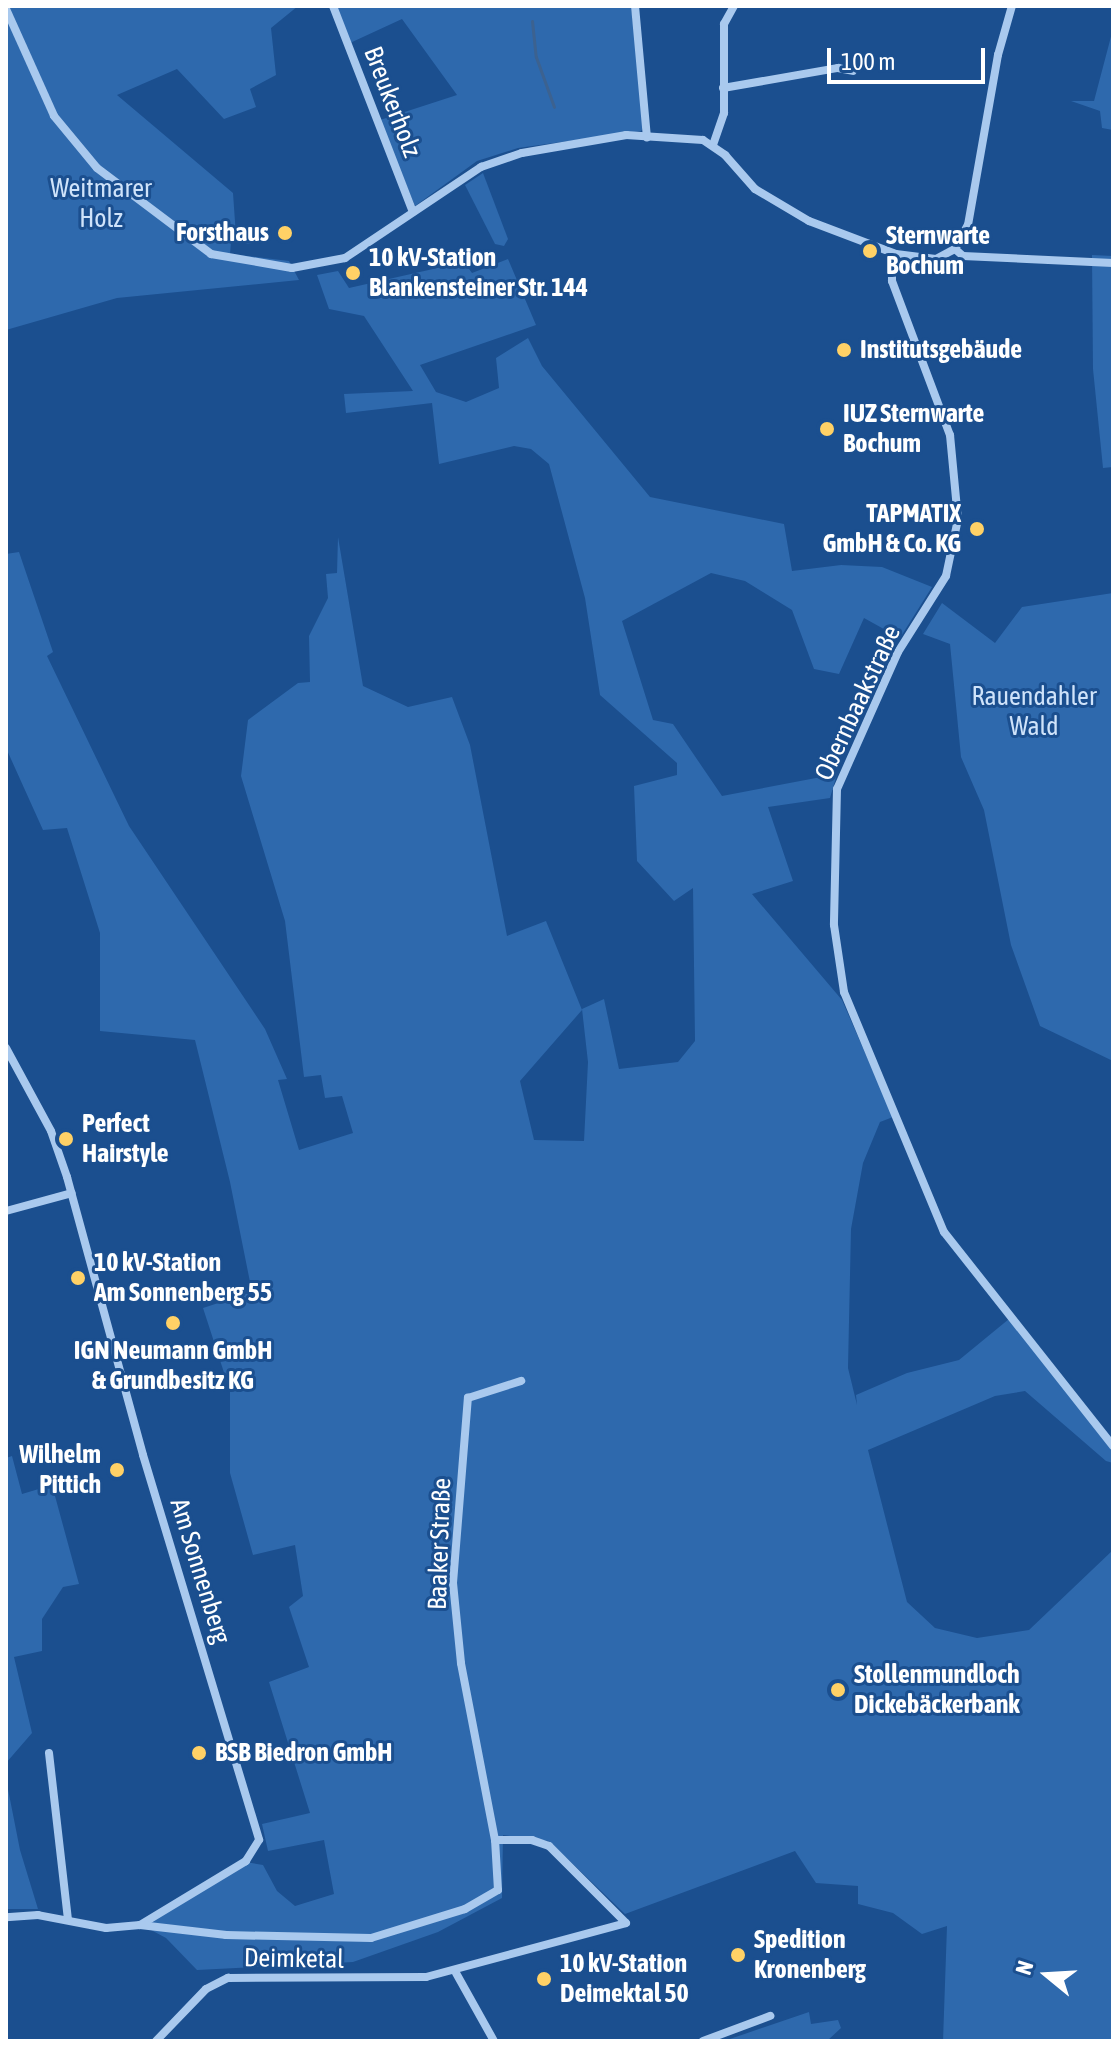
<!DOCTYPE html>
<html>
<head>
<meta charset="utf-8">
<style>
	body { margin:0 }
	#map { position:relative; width:1119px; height:2047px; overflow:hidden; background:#1b4f8f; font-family:"Asap Condensed",sans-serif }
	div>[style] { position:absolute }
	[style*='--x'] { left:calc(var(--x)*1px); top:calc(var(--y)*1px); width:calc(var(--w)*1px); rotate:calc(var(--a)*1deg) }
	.green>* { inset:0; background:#2e69ad }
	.stream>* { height:3px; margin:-1.5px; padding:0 1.5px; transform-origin:1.5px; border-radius:1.5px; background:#3c6290 }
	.minor>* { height:8px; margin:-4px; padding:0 4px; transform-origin:4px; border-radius:4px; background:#a9c9ee }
	.dots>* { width:22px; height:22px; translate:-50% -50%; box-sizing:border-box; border:4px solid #1b4f8f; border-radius:50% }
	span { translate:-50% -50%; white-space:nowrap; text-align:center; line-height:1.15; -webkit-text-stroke:6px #1b4f8f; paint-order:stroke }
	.street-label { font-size:26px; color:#fff }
	.park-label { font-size:26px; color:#cfe3fa }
	.poi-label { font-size:26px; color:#fff; font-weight:700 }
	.right { translate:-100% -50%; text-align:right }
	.left { translate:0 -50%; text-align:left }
	.frame { position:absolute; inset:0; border:8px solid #fff; pointer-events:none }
	.north { position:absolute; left:1007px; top:1935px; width:80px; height:80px; -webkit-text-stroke:6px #1b4f8f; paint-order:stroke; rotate:288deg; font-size:22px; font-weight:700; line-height:32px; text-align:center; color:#fff }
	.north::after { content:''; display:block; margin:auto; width:28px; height:36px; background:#fff; clip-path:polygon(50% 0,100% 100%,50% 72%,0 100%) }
	.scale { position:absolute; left:827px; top:48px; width:158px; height:36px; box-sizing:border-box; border:4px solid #fff; border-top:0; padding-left:10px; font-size:24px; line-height:28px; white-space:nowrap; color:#fff; -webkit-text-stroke:6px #1b4f8f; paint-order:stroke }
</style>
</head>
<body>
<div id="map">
	<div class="green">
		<i style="clip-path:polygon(6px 6px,298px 6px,271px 28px,276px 75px,250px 89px,256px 107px,224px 119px,177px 69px,117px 95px,233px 193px,236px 236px,252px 235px,252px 244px,231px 242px,230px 254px,289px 261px,299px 280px,117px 298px,6px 330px)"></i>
		<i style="clip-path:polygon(335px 6px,631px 6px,645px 126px,641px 131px,518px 148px,477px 161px,415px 206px,380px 120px,457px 95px,402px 19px,350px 43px)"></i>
		<i style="clip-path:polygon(1113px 29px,1113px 130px,1102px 128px,1100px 111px,1071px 101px,1094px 101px)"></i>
		<i style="clip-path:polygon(483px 173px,508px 239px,504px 246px,495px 244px,465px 185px)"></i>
		<i style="clip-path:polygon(1092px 255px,1113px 256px,1113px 467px,1103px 468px,1093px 369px)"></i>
		<i style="clip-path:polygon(508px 259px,536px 325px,420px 365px,436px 392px,466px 402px,499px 388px,496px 358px,528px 338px,542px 366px,650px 497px,784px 524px,792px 571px,841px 565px,882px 567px,932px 587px,900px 638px,864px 618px,839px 674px,814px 669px,792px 610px,745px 581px,711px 573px,622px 621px,653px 720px,673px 724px,722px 796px,837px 774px,830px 798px,768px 807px,793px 881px,752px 894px,842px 1000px,893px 1117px,880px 1122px,863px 1163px,851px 1229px,848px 1368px,857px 1405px,856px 1395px,907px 1373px,959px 1360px,1009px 1319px,1113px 1450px,1113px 1463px,1106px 1461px,1025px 1391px,995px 1396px,868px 1450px,907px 1602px,935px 1628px,977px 1638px,1029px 1630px,1113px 1550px,1113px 2041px,943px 2041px,947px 1926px,922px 1934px,893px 1913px,858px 1904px,858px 1886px,816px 1883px,795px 1851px,625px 1914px,549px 1841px,503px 1835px,502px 1898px,438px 1932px,353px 1962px,197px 1970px,166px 1938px,138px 1923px,240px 1861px,263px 1865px,277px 1891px,295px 1906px,334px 1894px,324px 1840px,268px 1851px,262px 1824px,310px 1813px,269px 1682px,309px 1667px,289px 1607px,303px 1596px,295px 1545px,253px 1555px,230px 1473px,230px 1391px,203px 1308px,252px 1292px,230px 1182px,195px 1040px,100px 1031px,100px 933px,67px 828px,43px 830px,6px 748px,6px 554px,19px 552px,53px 652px,47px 656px,129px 826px,265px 1029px,287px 1079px,278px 1080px,299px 1150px,353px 1133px,342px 1096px,325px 1098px,321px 1075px,304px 1077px,285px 921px,241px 776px,248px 720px,298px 683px,310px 682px,309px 636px,328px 598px,326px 574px,337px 573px,338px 537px,363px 686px,408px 707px,452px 697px,470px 745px,507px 936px,546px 921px,582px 1010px,520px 1081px,534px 1140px,584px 1141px,588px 1062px,582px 1009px,604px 999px,619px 1069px,678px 1062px,695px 1041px,693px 888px,674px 901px,637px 861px,634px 786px,677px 775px,677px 763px,600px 695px,585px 598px,549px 464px,531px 449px,514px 446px,439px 464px,432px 403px,346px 413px,344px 394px,413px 391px,364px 316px,329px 309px,317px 275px,338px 271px,349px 288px,464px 262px,472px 273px)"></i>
		<i style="clip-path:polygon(1113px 593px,1113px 1061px,1040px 1026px,1011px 945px,984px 810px,961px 757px,950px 644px,923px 634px,942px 603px,995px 643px,1022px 607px)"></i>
		<i style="clip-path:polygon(12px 1456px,22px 1494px,52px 1485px,79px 1584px,63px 1587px,42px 1619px,42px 1651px,14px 1657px,32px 1733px,6px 1763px,6px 1458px)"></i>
		<i style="clip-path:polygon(6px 1779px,20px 1850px,38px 1909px,6px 1909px)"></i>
		<i style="clip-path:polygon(809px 2012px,811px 2024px,838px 2020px,841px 2028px,827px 2041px,724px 2041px)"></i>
	</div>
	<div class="stream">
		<i style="--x:532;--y:21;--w:36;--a:84"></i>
		<i style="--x:536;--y:57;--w:53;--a:70.2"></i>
	</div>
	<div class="minor">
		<i style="--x:333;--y:6;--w:221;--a:68.8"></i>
		<i style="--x:635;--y:6;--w:132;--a:84.8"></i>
		<i style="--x:6;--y:9;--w:117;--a:65.8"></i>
		<i style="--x:54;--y:116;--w:67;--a:50.4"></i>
		<i style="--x:97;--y:168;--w:143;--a:37"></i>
		<i style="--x:211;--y:254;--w:82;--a:9.8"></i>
		<i style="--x:292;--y:268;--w:54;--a:-10.7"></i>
		<i style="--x:345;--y:258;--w:164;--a:-33.8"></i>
		<i style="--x:481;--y:167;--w:43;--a:-18.9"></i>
		<i style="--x:522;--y:153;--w:106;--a:-9.8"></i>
		<i style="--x:626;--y:135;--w:77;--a:3.7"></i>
		<i style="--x:703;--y:140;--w:27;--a:34"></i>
		<i style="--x:725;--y:155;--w:45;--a:48.6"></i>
		<i style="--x:755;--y:189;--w:63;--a:30.7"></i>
		<i style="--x:809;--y:221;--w:93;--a:20.8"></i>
		<i style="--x:896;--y:254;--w:40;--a:7.1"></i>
		<i style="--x:936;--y:259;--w:21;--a:-28"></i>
		<i style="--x:955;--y:249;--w:27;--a:-62"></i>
		<i style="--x:968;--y:225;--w:173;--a:-80"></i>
		<i style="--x:998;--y:55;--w:51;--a:-74.1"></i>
		<i style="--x:723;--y:88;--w:117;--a:-9.9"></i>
		<i style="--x:838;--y:68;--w:15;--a:11"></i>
		<i style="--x:713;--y:145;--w:34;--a:-71"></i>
		<i style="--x:724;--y:113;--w:89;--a:-90"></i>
		<i style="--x:724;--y:24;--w:21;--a:-61"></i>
		<i style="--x:955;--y:249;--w:11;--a:41"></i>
		<i style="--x:963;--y:256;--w:150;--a:2.7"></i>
		<i style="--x:892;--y:253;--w:28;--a:90"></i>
		<i style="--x:892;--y:281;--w:165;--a:69.4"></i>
		<i style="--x:950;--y:435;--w:84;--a:84.6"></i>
		<i style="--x:958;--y:519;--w:58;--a:101.9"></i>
		<i style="--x:946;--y:576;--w:90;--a:122.3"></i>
		<i style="--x:898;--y:652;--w:150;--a:114"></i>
		<i style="--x:837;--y:789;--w:136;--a:91.3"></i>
		<i style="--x:834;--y:925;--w:68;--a:81.5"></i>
		<i style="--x:844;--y:992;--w:260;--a:67.4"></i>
		<i style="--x:944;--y:1232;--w:273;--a:51.7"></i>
		<i style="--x:6;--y:1048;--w:94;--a:61.5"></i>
		<i style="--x:51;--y:1131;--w:49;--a:70.8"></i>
		<i style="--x:67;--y:1177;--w:288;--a:74.7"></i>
		<i style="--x:143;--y:1455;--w:402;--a:73.2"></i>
		<i style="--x:259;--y:1840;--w:25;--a:122"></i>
		<i style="--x:246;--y:1861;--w:124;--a:148.9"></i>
		<i style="--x:140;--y:1925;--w:34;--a:175"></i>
		<i style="--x:106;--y:1928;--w:69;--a:-169.2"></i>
		<i style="--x:38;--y:1915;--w:32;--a:176"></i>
		<i style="--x:6;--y:1211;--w:68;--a:-15.3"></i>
		<i style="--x:49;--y:1753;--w:168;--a:83.5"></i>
		<i style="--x:140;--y:1925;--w:87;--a:6.6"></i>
		<i style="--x:226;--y:1935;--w:145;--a:1.2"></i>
		<i style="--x:371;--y:1938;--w:98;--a:-17.1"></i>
		<i style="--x:465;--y:1909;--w:38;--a:-30"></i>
		<i style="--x:498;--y:1890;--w:50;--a:-93.4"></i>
		<i style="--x:495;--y:1840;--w:180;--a:-100.9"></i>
		<i style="--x:461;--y:1663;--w:80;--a:-95.7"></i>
		<i style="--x:453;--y:1583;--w:186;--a:-85.4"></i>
		<i style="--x:468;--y:1398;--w:56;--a:-17.8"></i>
		<i style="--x:456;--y:1973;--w:78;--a:60.8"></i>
		<i style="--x:156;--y:2041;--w:72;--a:-46.1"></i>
		<i style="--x:206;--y:1989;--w:25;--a:-27"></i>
		<i style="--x:228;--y:1978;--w:198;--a:-0.3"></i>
		<i style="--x:426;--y:1977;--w:207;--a:-15.1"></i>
		<i style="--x:626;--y:1923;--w:109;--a:-135"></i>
		<i style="--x:549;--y:1846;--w:18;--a:-161"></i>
		<i style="--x:532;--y:1840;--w:37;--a:180"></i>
		<i style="--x:703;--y:2041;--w:72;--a:-20.5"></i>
	</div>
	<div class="dots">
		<i style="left:285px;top:233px;background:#ffd166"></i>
		<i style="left:870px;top:251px;background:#ffd166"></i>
		<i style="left:353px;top:273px;background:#ffd166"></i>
		<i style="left:844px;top:350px;background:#ffd166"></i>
		<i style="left:827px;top:429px;background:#ffd166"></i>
		<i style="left:977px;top:529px;background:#ffd166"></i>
		<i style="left:66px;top:1139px;background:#ffd166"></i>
		<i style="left:78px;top:1278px;background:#ffd166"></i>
		<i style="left:173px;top:1323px;background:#ffd166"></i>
		<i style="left:117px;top:1470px;background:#ffd166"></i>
		<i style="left:838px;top:1690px;background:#ffd166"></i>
		<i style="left:199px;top:1753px;background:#ffd166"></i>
		<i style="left:738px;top:1955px;background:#ffd166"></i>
		<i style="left:544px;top:1979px;background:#ffd166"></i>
	</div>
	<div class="street-label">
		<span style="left:392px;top:102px;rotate:69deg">Breukerholz</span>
		<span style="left:858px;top:703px;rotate:-65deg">Obernbaakstraße</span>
		<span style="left:440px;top:1544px;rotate:-88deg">Baaker Straße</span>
		<span style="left:200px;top:1571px;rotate:73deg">Am Sonnenberg</span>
		<span style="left:294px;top:1959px;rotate:1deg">Deimketal</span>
	</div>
	<div class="park-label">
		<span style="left:101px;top:204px">Weitmarer<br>Holz</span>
		<span style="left:1034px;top:712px">Rauendahler<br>Wald</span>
	</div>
	<div class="poi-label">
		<span class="right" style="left:269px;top:233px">Forsthaus</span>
		<span class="left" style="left:886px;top:251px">Sternwarte<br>Bochum</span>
		<span class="left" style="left:369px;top:273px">10 kV-Station<br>Blankensteiner Str. 144</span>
		<span class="left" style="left:860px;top:350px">Institutsgebäude</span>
		<span class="left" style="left:843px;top:429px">IUZ Sternwarte<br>Bochum</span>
		<span class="right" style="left:961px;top:529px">TAPMATIX<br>GmbH &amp; Co. KG</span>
		<span class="left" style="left:82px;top:1139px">Perfect<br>Hairstyle</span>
		<span class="left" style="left:94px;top:1278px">10 kV-Station<br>Am Sonnenberg 55</span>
		<span style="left:173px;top:1366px">IGN Neumann GmbH<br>&amp; Grundbesitz KG</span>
		<span class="right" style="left:101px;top:1470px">Wilhelm<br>Pittich</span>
		<span class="left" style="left:854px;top:1690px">Stollenmundloch<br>Dickebäckerbank</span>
		<span class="left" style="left:215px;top:1753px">BSB Biedron GmbH</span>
		<span class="left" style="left:754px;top:1955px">Spedition<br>Kronenberg</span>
		<span class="left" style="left:560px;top:1979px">10 kV-Station<br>Deimektal 50</span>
	</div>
	<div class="frame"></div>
	<div class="north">N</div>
	<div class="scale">100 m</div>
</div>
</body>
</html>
